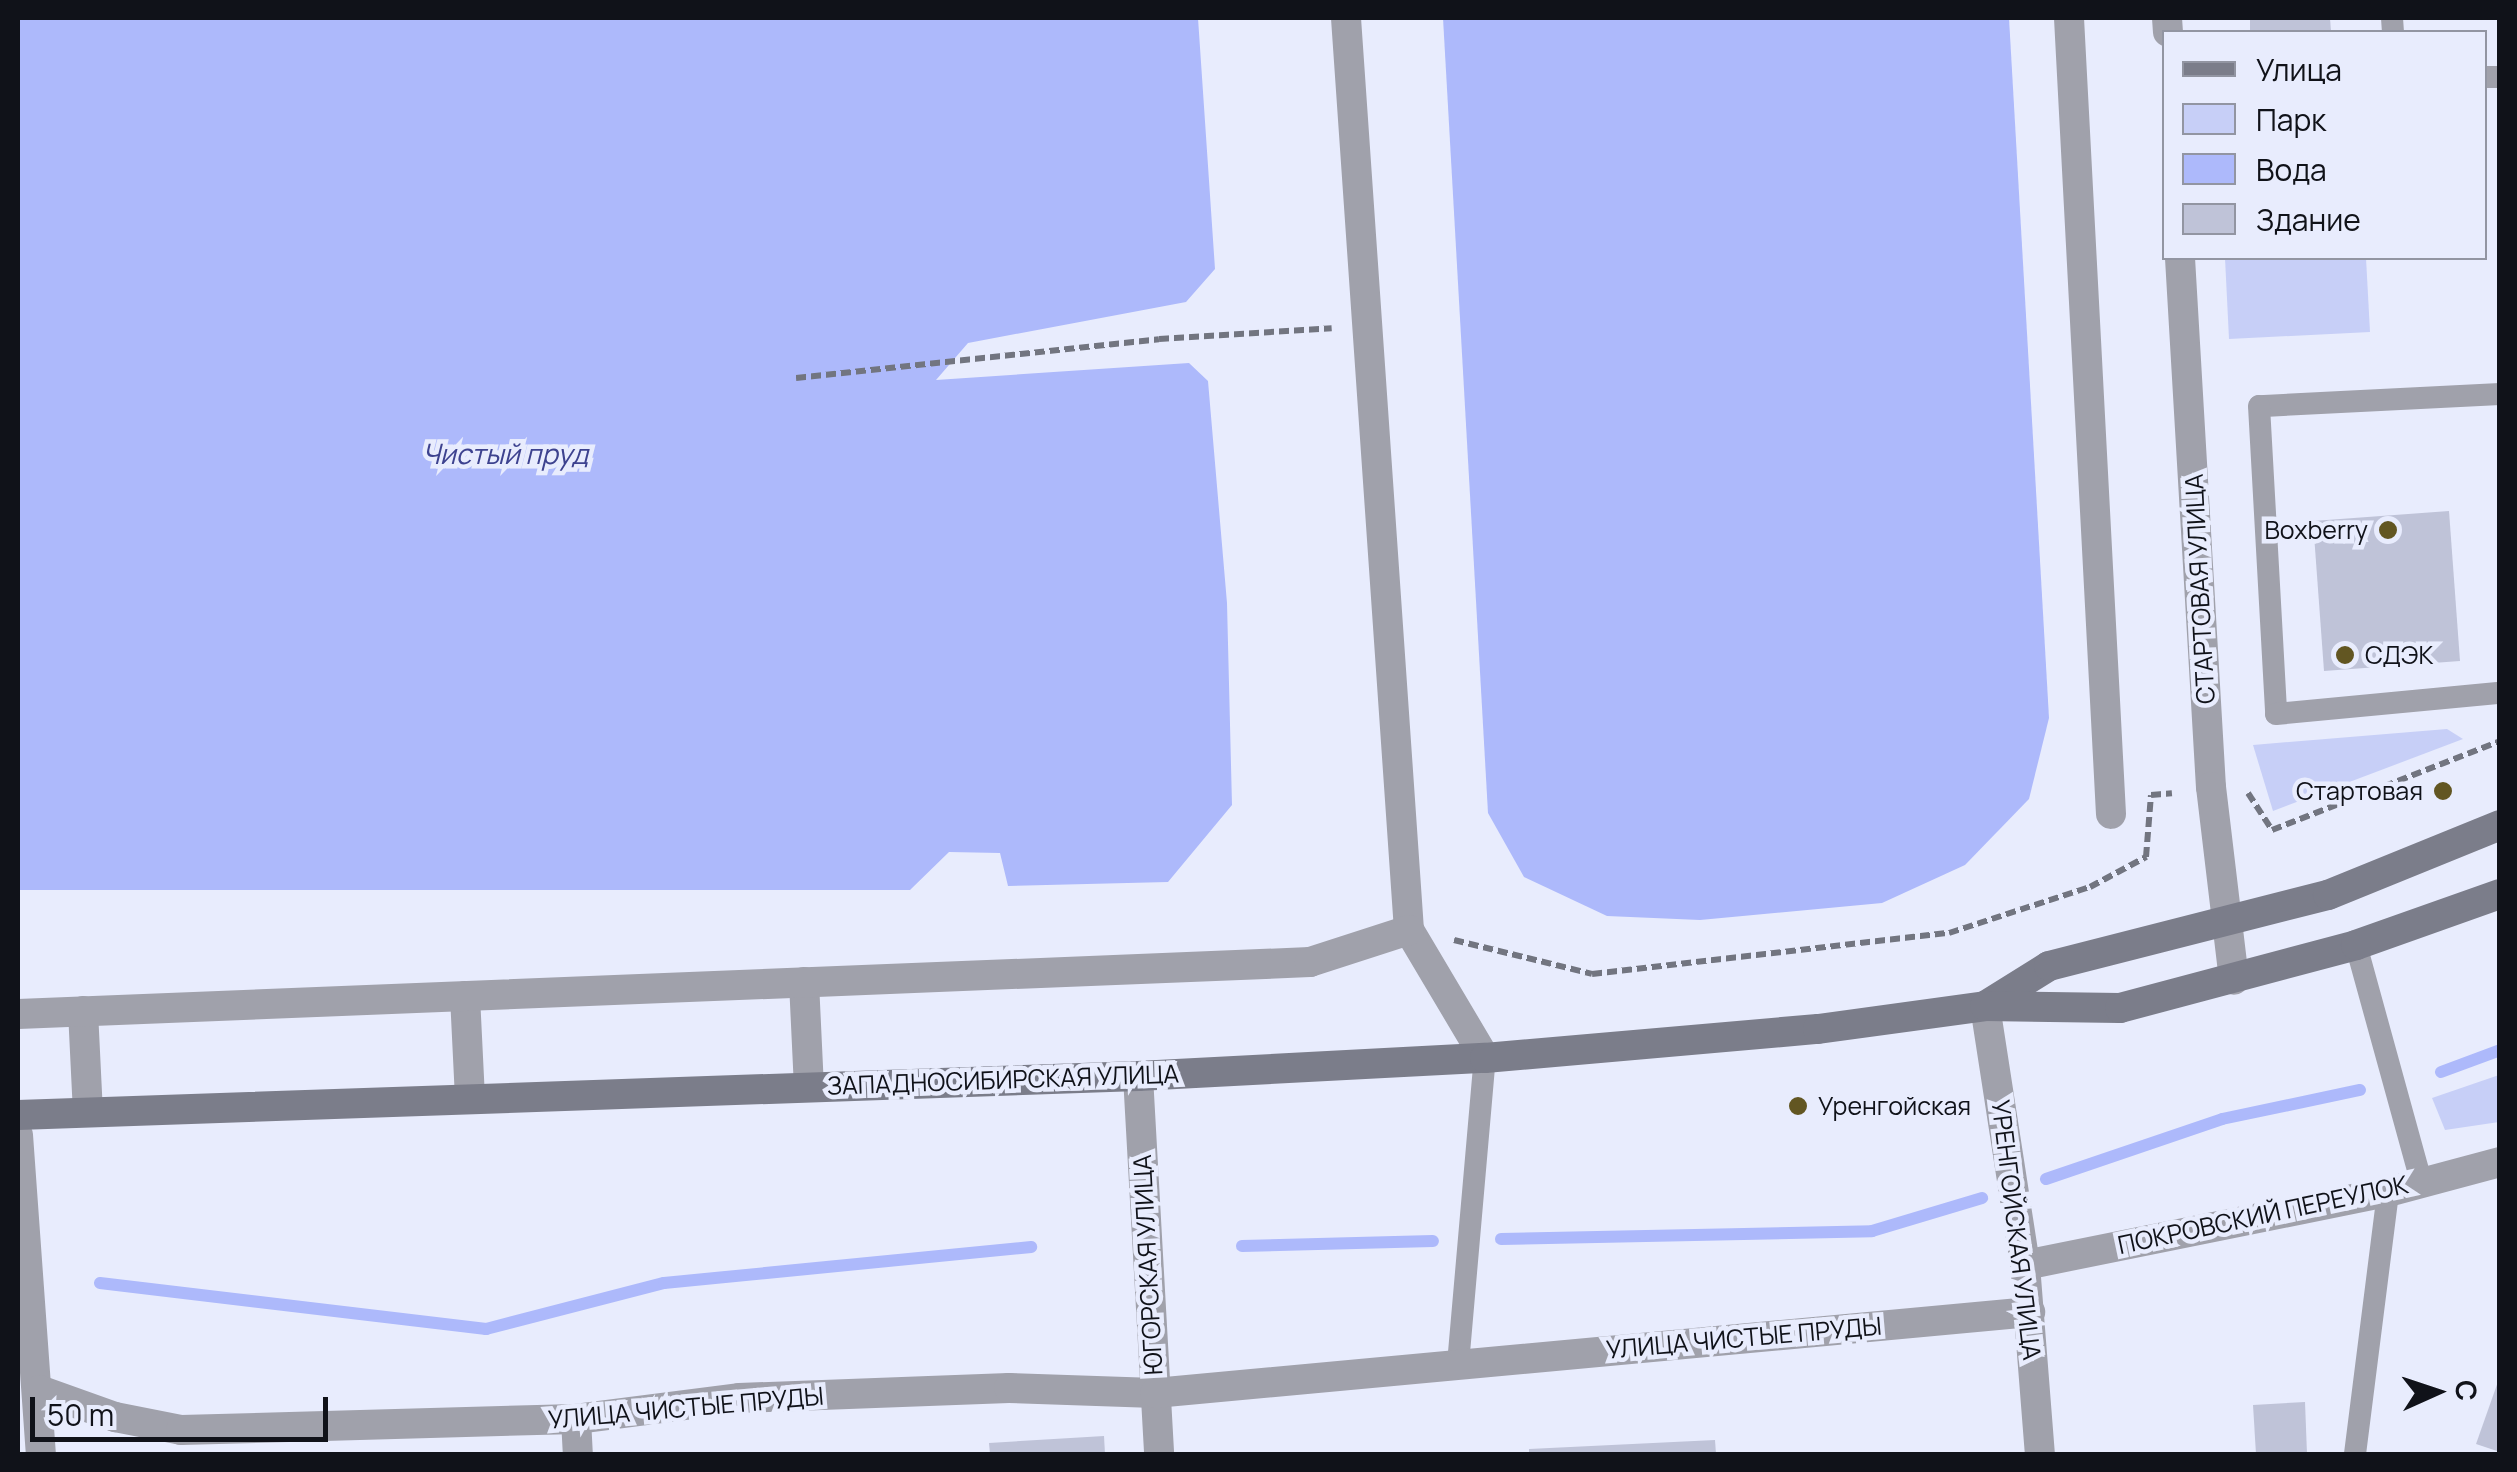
<!DOCTYPE html>
<html>
<head>
<meta charset="utf-8">
<style>
	body { margin:0 }
	#map { position:relative; width:2517px; height:1472px; overflow:hidden; background:#e8ecfd; font-family:Manrope,sans-serif }
	div>[style] { position:absolute }
	[style*='--x'] { left:calc(var(--x)*1px); top:calc(var(--y)*1px); width:calc(var(--w)*1px); rotate:calc(var(--a)*1deg) }
	.green>* { inset:0; background:#c7cff7 }
	.water>* { inset:0; background:#adb9fb }
	.stream>* { height:12px; margin:-6px; padding:0 6px; transform-origin:6px; border-radius:6px; background:#adb9fb }
	.building>* { inset:0; background:#bfc3d8 }
	.path>* { height:6px; margin-top:-3px; transform-origin:0; background:repeating-linear-gradient(90deg,#727580 0 10px,transparent 0 15px) }
	.service>* { height:22px; margin:-11px; padding:0 11px; transform-origin:11px; border-radius:11px; background:#a0a1ab }
	.minor>* { height:30px; margin:-15px; padding:0 15px; transform-origin:15px; border-radius:15px; background:#a0a1ab }
	.secondary>* { height:30px; margin:-15px; padding:0 15px; transform-origin:15px; border-radius:15px; background:#7b7d8a }
	.dots>* { width:28px; height:28px; translate:-50% -50%; box-sizing:border-box; border:5px solid #e8ecfd; border-radius:50% }
	span { translate:-50% -50%; white-space:nowrap; text-align:center; line-height:1.15; -webkit-text-stroke:9px #e8ecfd; paint-order:stroke }
	.poi-label { font-size:25px; color:#101219 }
	.right { translate:-100% -50%; text-align:right }
	.left { translate:0 -50%; text-align:left }
	.street-label { font-size:25px; color:#101219 }
	.water-label { font-size:28px; color:#3d428f; font-style:italic }
	.frame { position:absolute; inset:0; border:20px solid #101219; pointer-events:none }
	.legend { position:absolute; left:2162px; top:30px; width:325px; height:230px; box-sizing:border-box; background:#e8ecfd; border:2px solid #9295a2; margin:0; padding:12px 18px; list-style:none; font-size:30px; color:#101219 }
	.legend li { display:flex; align-items:center; gap:20px; height:50px }
	.legend b { width:50px; border:2px solid #9295a2 }
	.north { position:absolute; left:2387px; top:1342px; width:100px; height:100px; -webkit-text-stroke:8px #e8ecfd; paint-order:stroke; rotate:87deg; font-size:28px; font-weight:700; line-height:40px; text-align:center; color:#101219 }
	.north::after { content:''; display:block; margin:auto; width:35px; height:45px; background:#101219; clip-path:polygon(50% 0,100% 100%,50% 72%,0 100%) }
	.scale { position:absolute; left:30px; top:1397px; width:298px; height:45px; box-sizing:border-box; border:5px solid #101219; border-top:0; padding-left:12px; font-size:30px; line-height:35px; white-space:nowrap; color:#101219; -webkit-text-stroke:8px #e8ecfd; paint-order:stroke }
</style>
</head>
<body>
<div id="map">
	<div class="green">
		<i style="clip-path:polygon(2225px 258px,2366px 258px,2370px 332px,2229px 339px)"></i>
		<i style="clip-path:polygon(2447px 729px,2463px 739px,2273px 811px,2253px 745px)"></i>
		<i style="clip-path:polygon(2499px 1075px,2499px 1122px,2445px 1130px,2432px 1098px)"></i>
	</div>
	<div class="water">
		<i style="clip-path:polygon(18px 18px,1198px 18px,1215px 269px,1186px 302px,968px 343px,936px 380px,1189px 363px,1208px 381px,1227px 603px,1232px 805px,1168px 882px,1008px 886px,1000px 853px,949px 852px,910px 890px,18px 890px)"></i>
		<i style="clip-path:polygon(1443px 18px,2009px 18px,2049px 718px,2029px 799px,1965px 865px,1882px 903px,1700px 920px,1607px 916px,1524px 877px,1488px 813px)"></i>
	</div>
	<div class="stream">
		<i style="--x:2441;--y:1072;--w:63;--a:-20.4"></i>
		<i style="--x:2046;--y:1179;--w:186;--a:-18.8"></i>
		<i style="--x:2222;--y:1119;--w:141;--a:-11.9"></i>
		<i style="--x:1501;--y:1239;--w:371;--a:-1.2"></i>
		<i style="--x:1872;--y:1231;--w:115;--a:-16.7"></i>
		<i style="--x:1242;--y:1246;--w:191;--a:-1.5"></i>
		<i style="--x:100;--y:1283;--w:389;--a:6.8"></i>
		<i style="--x:486;--y:1329;--w:184;--a:-14.5"></i>
		<i style="--x:664;--y:1283;--w:369;--a:-5.6"></i>
	</div>
	<div class="building">
		<i style="clip-path:polygon(2250px 18px,2330px 18px,2331px 32px,2250px 32px)"></i>
		<i style="clip-path:polygon(2449px 511px,2460px 661px,2324px 671px,2313px 521px)"></i>
		<i style="clip-path:polygon(2500px 1376px,2500px 1452px,2476px 1444px)"></i>
		<i style="clip-path:polygon(2305px 1402px,2307px 1454px,2256px 1454px,2253px 1405px)"></i>
		<i style="clip-path:polygon(1104px 1436px,1105px 1454px,990px 1454px,989px 1443px)"></i>
		<i style="clip-path:polygon(1715px 1440px,1716px 1454px,1529px 1454px,1529px 1449px)"></i>
	</div>
	<div class="path">
		<i style="--x:796;--y:378;--w:365;--a:-6.1"></i>
		<i style="--x:1159;--y:339;--w:173;--a:-3.6"></i>
		<i style="--x:2248;--y:793;--w:44;--a:57"></i>
		<i style="--x:2272;--y:830;--w:245;--a:-21.3"></i>
		<i style="--x:1454;--y:940;--w:142;--a:13.8"></i>
		<i style="--x:1592;--y:974;--w:359;--a:-6.6"></i>
		<i style="--x:1949;--y:933;--w:148;--a:-18.1"></i>
		<i style="--x:2090;--y:887;--w:64;--a:-28.2"></i>
		<i style="--x:2146;--y:857;--w:62;--a:-85.4"></i>
		<i style="--x:2151;--y:795;--w:21;--a:-5"></i>
	</div>
	<div class="service">
		<i style="--x:2392;--y:18;--w:14;--a:86"></i>
		<i style="--x:2484;--y:77;--w:16;--a:0"></i>
		<i style="--x:2500;--y:394;--w:241;--a:177.1"></i>
		<i style="--x:2259;--y:406;--w:308;--a:86.8"></i>
		<i style="--x:2276;--y:714;--w:225;--a:-5.4"></i>
		<i style="--x:2356;--y:945;--w:245;--a:74.6"></i>
		<i style="--x:1458;--y:1364;--w:307;--a:-85"></i>
		<i style="--x:2355;--y:1454;--w:264;--a:-82.8"></i>
	</div>
	<div class="minor">
		<i style="--x:1346;--y:18;--w:914;--a:86.05"></i>
		<i style="--x:1409;--y:930;--w:149;--a:59.3"></i>
		<i style="--x:2069;--y:18;--w:797;--a:86.98"></i>
		<i style="--x:2167;--y:18;--w:14;--a:86"></i>
		<i style="--x:2180;--y:258;--w:530;--a:86.65"></i>
		<i style="--x:2211;--y:787;--w:194;--a:83.2"></i>
		<i style="--x:804;--y:982;--w:105;--a:87.3"></i>
		<i style="--x:465;--y:996;--w:103;--a:87.2"></i>
		<i style="--x:1985;--y:1006;--w:262;--a:81.2"></i>
		<i style="--x:2025;--y:1265;--w:190;--a:85.5"></i>
		<i style="--x:83;--y:1011;--w:101;--a:87.2"></i>
		<i style="--x:18;--y:1014;--w:1293;--a:-2.3"></i>
		<i style="--x:1310;--y:962;--w:104;--a:-17.9"></i>
		<i style="--x:1138;--y:1076;--w:379;--a:86.8"></i>
		<i style="--x:18;--y:1135;--w:320;--a:85.9"></i>
		<i style="--x:2025;--y:1265;--w:370;--a:-11.4"></i>
		<i style="--x:2388;--y:1192;--w:116;--a:-15"></i>
		<i style="--x:39;--y:1390;--w:81;--a:19.6"></i>
		<i style="--x:115;--y:1417;--w:67;--a:11.1"></i>
		<i style="--x:181;--y:1430;--w:395;--a:-1.6"></i>
		<i style="--x:576;--y:1419;--w:164;--a:-7.3"></i>
		<i style="--x:739;--y:1398;--w:270;--a:-2.1"></i>
		<i style="--x:1009;--y:1388;--w:146;--a:2"></i>
		<i style="--x:1155;--y:1393;--w:879;--a:-5.29"></i>
		<i style="--x:576;--y:1419;--w:35;--a:87"></i>
	</div>
	<div class="secondary">
		<i style="--x:1985;--y:1006;--w:75;--a:-32"></i>
		<i style="--x:2049;--y:966;--w:288;--a:-14.3"></i>
		<i style="--x:2328;--y:895;--w:186;--a:-22.1"></i>
		<i style="--x:18;--y:1115;--w:1121;--a:-1.99"></i>
		<i style="--x:1138;--y:1076;--w:347;--a:-3"></i>
		<i style="--x:1485;--y:1058;--w:334;--a:-5"></i>
		<i style="--x:1818;--y:1029;--w:169;--a:-7.8"></i>
		<i style="--x:1985;--y:1006;--w:135;--a:0.8"></i>
		<i style="--x:2120;--y:1008;--w:244;--a:-14.9"></i>
		<i style="--x:2356;--y:945;--w:153;--a:-19.5"></i>
	</div>
	<div class="dots">
		<i style="left:2388px;top:530px;background:#625622"></i>
		<i style="left:2345px;top:655px;background:#625622"></i>
		<i style="left:2443px;top:791px;background:#625622"></i>
		<i style="left:1798px;top:1106px;background:#625622"></i>
	</div>
	<div class="poi-label">
		<span class="right" style="left:2368px;top:530px">Boxberry</span>
		<span class="left" style="left:2365px;top:655px">СДЭК</span>
		<span class="right" style="left:2423px;top:791px">Стартовая</span>
		<span class="left" style="left:1818px;top:1106px">Уренгойская</span>
	</div>
	<div class="street-label">
		<span style="left:2200px;top:589px;rotate:-93deg">СТАРТОВАЯ УЛИЦА</span>
		<span style="left:1003px;top:1080px;rotate:-2deg">ЗАПАДНОСИБИРСКАЯ УЛИЦА</span>
		<span style="left:2263px;top:1215px;rotate:-12deg">ПОКРОВСКИЙ ПЕРЕУЛОК</span>
		<span style="left:2016px;top:1230px;rotate:83deg">УРЕНГОЙСКАЯ УЛИЦА</span>
		<span style="left:1148px;top:1265px;rotate:-93deg">ЮГОРСКАЯ УЛИЦА</span>
		<span style="left:1744px;top:1338px;rotate:-5deg">УЛИЦА ЧИСТЫЕ ПРУДЫ</span>
		<span style="left:686px;top:1408px;rotate:-5deg">УЛИЦА ЧИСТЫЕ ПРУДЫ</span>
	</div>
	<div class="water-label">
		<span style="left:505px;top:453px">Чистый пруд</span>
	</div>
	<div class="frame"></div>
	<ul class="legend">
	<li><b style="height:12px;background:#7b7d8a"></b>Улица</li>
	<li><b style="height:28px;background:#c7cff7"></b>Парк</li>
	<li><b style="height:28px;background:#adb9fb"></b>Вода</li>
	<li><b style="height:28px;background:#bfc3d8"></b>Здание</li>
	</ul>
	<div class="north">С</div>
	<div class="scale">50 m</div>
</div>
</body>
</html>
